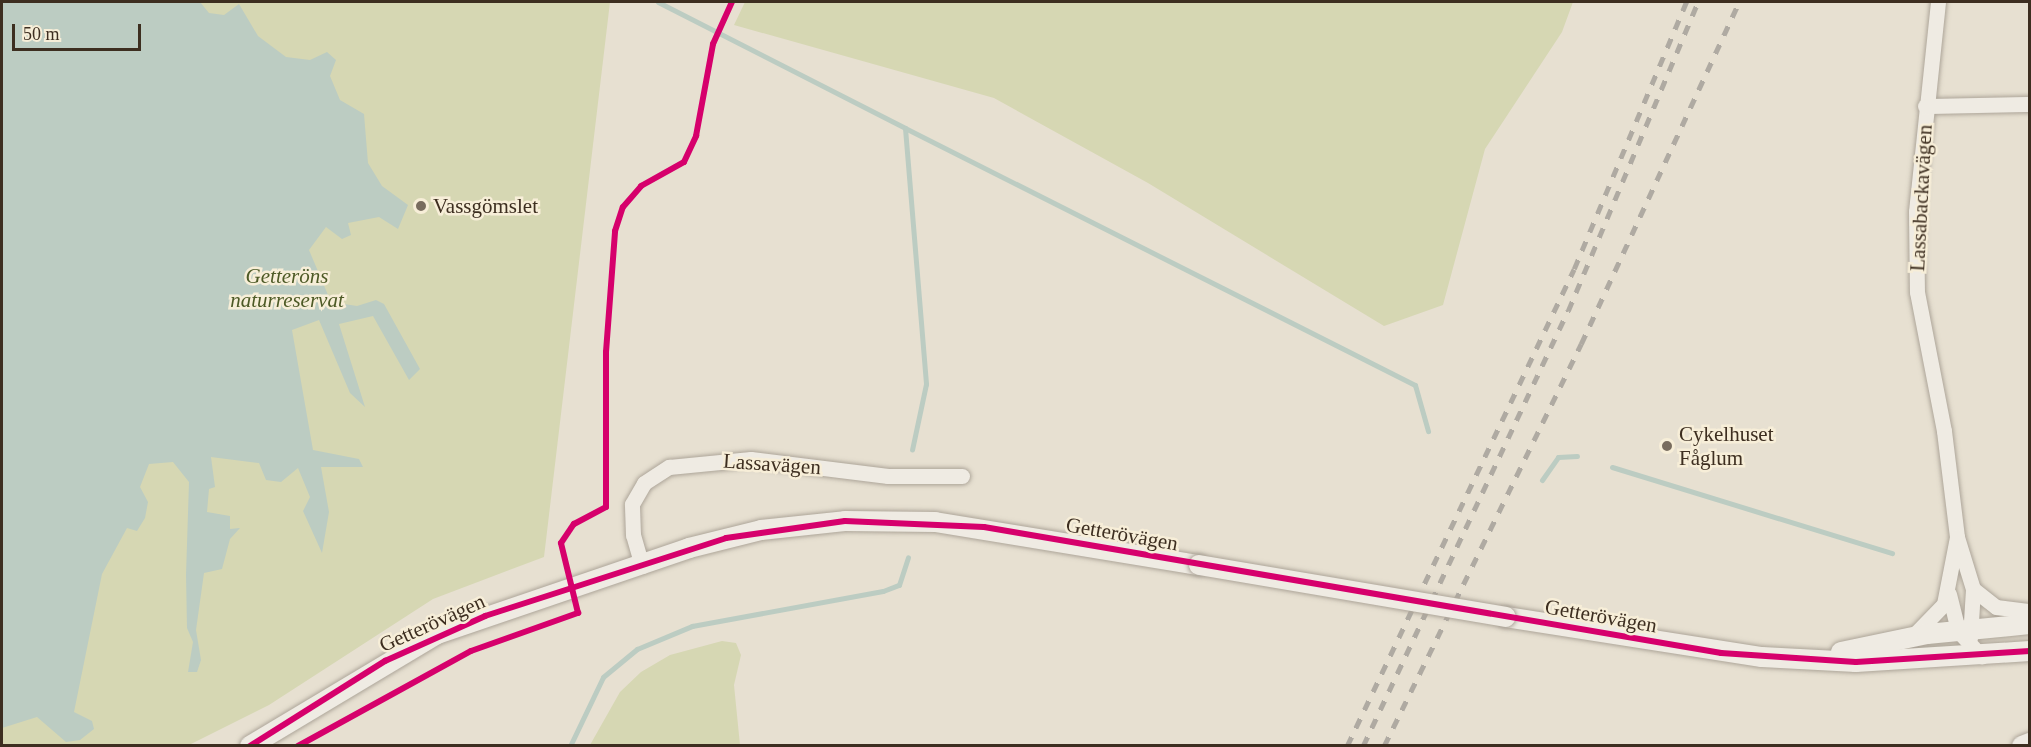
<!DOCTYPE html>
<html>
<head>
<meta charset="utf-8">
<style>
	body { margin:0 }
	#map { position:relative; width:2031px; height:747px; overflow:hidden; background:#e7e0d1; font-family:Georgia,serif }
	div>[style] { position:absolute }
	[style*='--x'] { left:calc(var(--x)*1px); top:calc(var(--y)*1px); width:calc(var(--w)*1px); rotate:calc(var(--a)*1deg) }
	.green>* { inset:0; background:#d6d7b3 }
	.water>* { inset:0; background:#bcccc2 }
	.stream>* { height:5px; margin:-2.5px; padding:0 2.5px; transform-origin:2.5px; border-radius:2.5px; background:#bcccc2 }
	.roads { filter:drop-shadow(0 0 2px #ada599) drop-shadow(0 0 2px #ada599) }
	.minor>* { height:15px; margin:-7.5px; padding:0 7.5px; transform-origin:7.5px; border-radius:7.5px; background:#efebe3 }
	.tertiary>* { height:20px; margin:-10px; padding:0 10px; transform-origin:10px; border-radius:10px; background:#efebe3 }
	.rail>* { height:4.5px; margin-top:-2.25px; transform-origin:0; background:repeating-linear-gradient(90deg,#afaaa2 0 10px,transparent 0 20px) }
	.bridges { filter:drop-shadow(0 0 2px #ada599) drop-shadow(0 0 2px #ada599) }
	.tertiary-bridge>* { height:20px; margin:-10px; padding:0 10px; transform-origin:10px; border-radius:10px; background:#efebe3 }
	.cycleway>* { height:6px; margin:-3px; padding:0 3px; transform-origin:3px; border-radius:3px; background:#d6006c }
	.dots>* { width:16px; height:16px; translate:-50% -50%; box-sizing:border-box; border:3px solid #f7eed8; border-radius:50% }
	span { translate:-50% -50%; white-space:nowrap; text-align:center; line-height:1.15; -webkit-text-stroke:5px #f7eed8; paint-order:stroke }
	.street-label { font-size:21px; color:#3d2e20 }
	.poi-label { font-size:21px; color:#3d2e20 }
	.left { translate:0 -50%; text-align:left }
	.park-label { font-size:21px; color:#4d5a26; font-style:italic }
	.frame { position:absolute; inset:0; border:3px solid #3d2e20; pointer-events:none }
	.scale { position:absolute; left:12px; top:24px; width:129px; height:27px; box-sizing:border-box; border:3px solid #3d2e20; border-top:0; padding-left:8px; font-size:18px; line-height:21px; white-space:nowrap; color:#3d2e20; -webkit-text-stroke:4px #f7eed8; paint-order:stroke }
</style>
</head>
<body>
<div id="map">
	<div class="green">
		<i style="clip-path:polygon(2px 2px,610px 2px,544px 557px,433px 599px,269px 705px,189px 745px,2px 745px)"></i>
		<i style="clip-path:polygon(745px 2px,1573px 2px,1562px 32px,1485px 149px,1443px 305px,1384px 326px,1148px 183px,994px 98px,734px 25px)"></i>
		<i style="clip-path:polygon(722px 641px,736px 643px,741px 655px,734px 685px,740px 745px,590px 745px,620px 692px,641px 672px,670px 655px)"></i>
	</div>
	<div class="water">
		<i style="clip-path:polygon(2px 2px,200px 2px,209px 13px,224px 15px,239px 4px,258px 36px,286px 57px,310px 60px,327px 52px,336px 60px,330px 76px,340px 100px,364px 114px,368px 163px,382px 186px,408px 205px,398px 229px,379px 217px,348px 223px,351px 235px,342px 239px,326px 227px,309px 250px,331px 302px,357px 306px,376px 300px,384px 304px,420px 369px,409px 380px,373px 316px,339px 324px,365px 407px,350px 393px,319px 320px,292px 330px,313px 450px,359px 459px,363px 467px,321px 467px,329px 512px,322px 553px,303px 511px,310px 497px,298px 468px,281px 482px,266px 480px,259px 463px,211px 457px,215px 487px,209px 489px,207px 512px,230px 516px,230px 529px,240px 528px,230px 539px,222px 569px,204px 573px,196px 630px,201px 660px,197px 672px,188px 672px,193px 642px,187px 628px,186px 575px,189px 482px,173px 462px,149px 464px,140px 487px,148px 502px,145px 518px,137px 531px,127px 528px,102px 574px,74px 712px,92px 721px,94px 729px,80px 740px,66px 742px,37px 717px,2px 728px)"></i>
	</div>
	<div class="stream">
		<i style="--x:658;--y:2;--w:277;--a:27"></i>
		<i style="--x:905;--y:128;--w:257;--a:85.3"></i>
		<i style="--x:926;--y:384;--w:67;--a:102"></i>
		<i style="--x:905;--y:128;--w:571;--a:26.74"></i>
		<i style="--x:1415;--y:385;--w:48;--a:74.2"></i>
		<i style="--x:1612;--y:467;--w:293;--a:17.1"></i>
		<i style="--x:1542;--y:480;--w:28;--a:-55"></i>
		<i style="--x:1558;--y:457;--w:19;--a:-3"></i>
		<i style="--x:570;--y:746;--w:76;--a:-64.4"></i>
		<i style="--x:603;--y:677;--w:44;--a:-39.5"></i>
		<i style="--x:637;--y:649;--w:60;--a:-22.7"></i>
		<i style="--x:692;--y:626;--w:194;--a:-10.4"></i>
		<i style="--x:883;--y:591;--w:17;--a:-21"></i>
		<i style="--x:899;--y:585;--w:29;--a:-72"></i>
	</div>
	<div class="roads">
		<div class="minor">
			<i style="--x:1938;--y:2;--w:211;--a:96"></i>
			<i style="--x:1916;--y:212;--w:80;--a:89.3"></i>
			<i style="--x:1917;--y:292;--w:142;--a:79"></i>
			<i style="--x:1944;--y:431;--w:107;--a:83"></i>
			<i style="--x:1957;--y:537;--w:54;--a:72.9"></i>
			<i style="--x:1973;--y:589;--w:29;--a:38"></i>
			<i style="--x:1996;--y:607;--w:34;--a:7"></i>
			<i style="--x:1925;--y:106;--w:105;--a:-1.1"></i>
			<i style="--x:642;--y:566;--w:32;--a:-106"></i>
			<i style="--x:633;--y:535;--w:31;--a:-92"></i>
			<i style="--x:632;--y:504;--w:24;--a:-60"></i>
			<i style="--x:644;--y:483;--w:30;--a:-33"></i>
			<i style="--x:669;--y:467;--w:82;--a:-5.6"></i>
			<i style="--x:751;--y:459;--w:138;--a:7.1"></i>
			<i style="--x:888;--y:476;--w:74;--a:0"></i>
			<i style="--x:1949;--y:594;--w:38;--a:76"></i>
			<i style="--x:1958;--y:631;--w:35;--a:47"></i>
			<i style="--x:1913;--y:636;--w:45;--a:-45.9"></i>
			<i style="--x:1944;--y:604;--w:68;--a:-79"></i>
			<i style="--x:1970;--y:638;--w:49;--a:-86.5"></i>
		</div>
		<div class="tertiary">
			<i style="--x:1506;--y:617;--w:259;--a:8.9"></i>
			<i style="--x:1762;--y:657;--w:94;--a:3"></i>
			<i style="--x:1856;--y:662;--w:174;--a:-3.6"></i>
			<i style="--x:1841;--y:652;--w:88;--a:-11.8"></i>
			<i style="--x:1927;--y:634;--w:103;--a:-5.5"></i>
			<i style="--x:250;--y:746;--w:218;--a:-30.9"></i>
			<i style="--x:437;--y:634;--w:266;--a:-18.8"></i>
			<i style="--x:689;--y:548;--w:74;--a:-14"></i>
			<i style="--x:761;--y:530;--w:84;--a:-6.1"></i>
			<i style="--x:845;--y:521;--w:90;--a:0.6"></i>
			<i style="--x:935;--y:522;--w:267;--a:9.3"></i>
			<i style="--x:2022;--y:746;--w:9;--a:-21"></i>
		</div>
	</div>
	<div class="rail">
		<i style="--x:1347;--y:746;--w:528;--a:-64.55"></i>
		<i style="--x:1574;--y:269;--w:290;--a:-67.2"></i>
		<i style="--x:1363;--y:746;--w:481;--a:-64.8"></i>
		<i style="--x:1568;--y:311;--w:335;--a:-67.2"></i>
		<i style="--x:1384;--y:746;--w:448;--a:-63.9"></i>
		<i style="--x:1581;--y:344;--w:377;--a:-65.2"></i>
	</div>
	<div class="bridges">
		<div class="tertiary-bridge">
			<i style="--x:1199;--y:565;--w:311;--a:9.6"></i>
		</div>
	</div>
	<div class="cycleway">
		<i style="--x:250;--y:746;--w:160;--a:-32.2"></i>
		<i style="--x:385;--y:661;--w:110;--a:-24.2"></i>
		<i style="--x:485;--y:616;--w:253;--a:-17.9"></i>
		<i style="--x:726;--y:538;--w:120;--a:-8.1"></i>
		<i style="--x:845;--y:521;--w:139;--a:2.5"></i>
		<i style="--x:984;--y:527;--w:748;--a:9.7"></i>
		<i style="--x:1721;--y:653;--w:135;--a:3.8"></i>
		<i style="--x:1856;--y:662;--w:174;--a:-3.6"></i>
		<i style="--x:298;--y:746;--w:197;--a:-28.8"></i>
		<i style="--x:471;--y:651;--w:114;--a:-19.6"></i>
		<i style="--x:578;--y:613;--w:72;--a:-103.7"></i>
		<i style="--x:561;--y:543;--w:23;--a:-56"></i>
		<i style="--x:574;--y:524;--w:36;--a:-28"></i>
		<i style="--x:606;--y:507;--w:155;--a:-90"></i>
		<i style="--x:606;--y:352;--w:121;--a:-85.7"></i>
		<i style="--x:615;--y:231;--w:25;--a:-72"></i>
		<i style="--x:623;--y:207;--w:28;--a:-49"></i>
		<i style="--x:641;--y:186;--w:49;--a:-29.2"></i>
		<i style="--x:684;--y:162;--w:29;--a:-65"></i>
		<i style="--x:696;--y:136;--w:94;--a:-79.5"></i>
		<i style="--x:713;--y:44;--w:46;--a:-65.7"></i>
	</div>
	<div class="dots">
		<i style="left:421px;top:206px;background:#786c5e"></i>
		<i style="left:1667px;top:446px;background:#786c5e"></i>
	</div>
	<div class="street-label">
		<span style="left:1921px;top:198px;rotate:-87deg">Lassabackavägen</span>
		<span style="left:772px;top:464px;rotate:4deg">Lassavägen</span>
		<span style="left:1122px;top:534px;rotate:10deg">Getterövägen</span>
		<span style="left:1601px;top:616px;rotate:10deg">Getterövägen</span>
		<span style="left:432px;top:623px;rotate:-24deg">Getterövägen</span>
	</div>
	<div class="poi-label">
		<span class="left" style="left:433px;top:206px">Vassgömslet</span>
		<span class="left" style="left:1679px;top:446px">Cykelhuset<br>Fåglum</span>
	</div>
	<div class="park-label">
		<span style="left:287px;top:288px">Getteröns<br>naturreservat</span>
	</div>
	<div class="frame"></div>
	<div class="scale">50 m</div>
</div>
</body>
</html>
